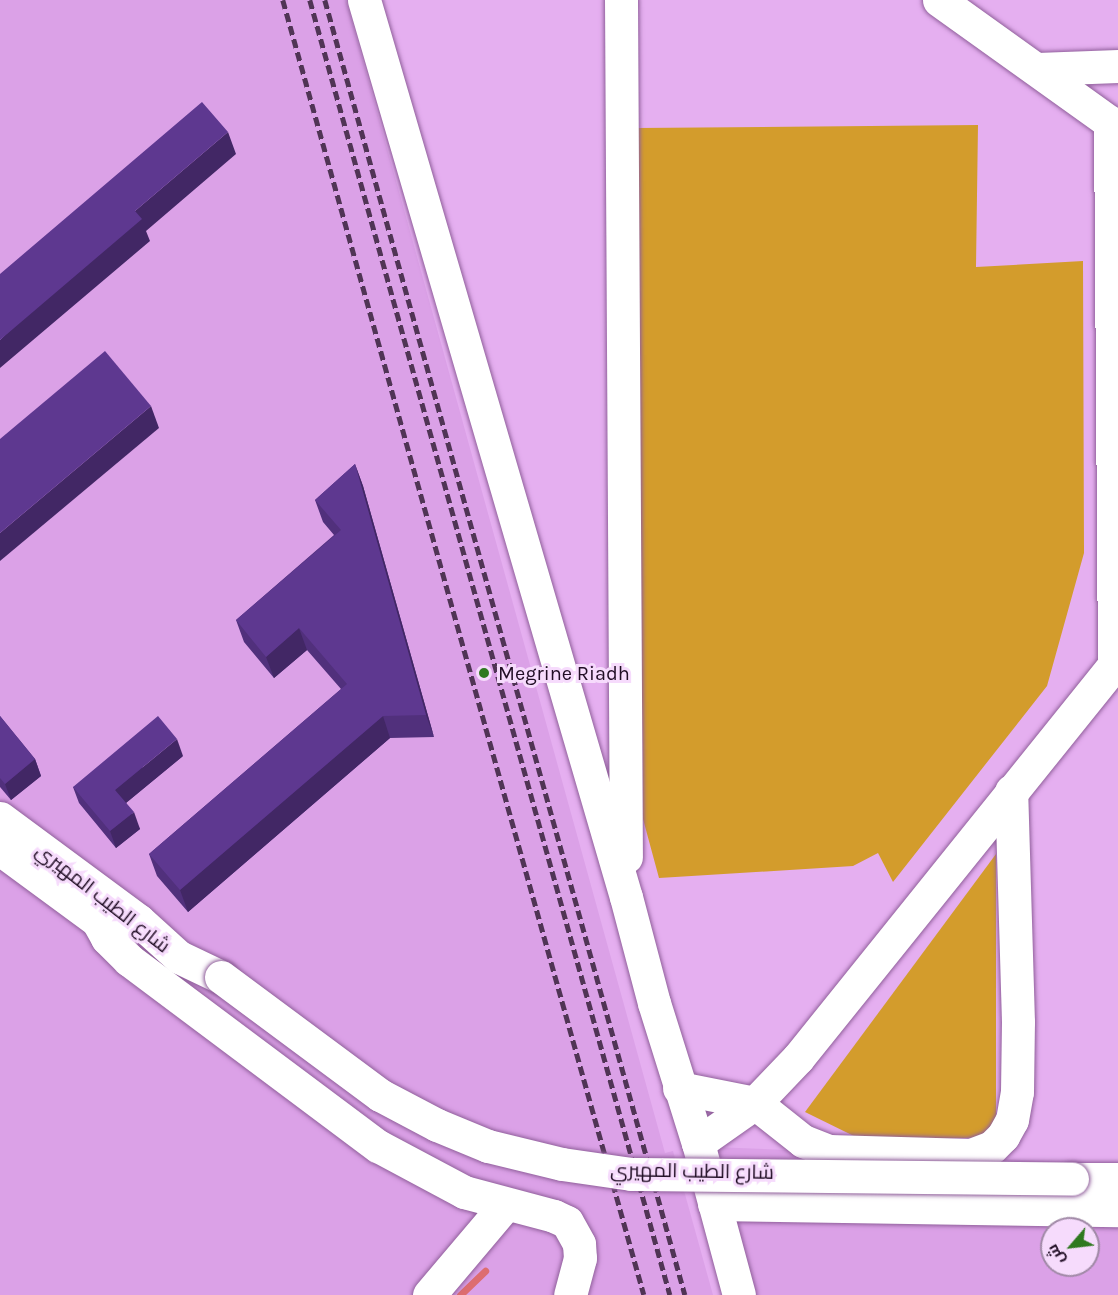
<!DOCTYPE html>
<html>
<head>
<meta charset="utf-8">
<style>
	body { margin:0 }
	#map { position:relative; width:1118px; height:1295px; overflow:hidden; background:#e5aff0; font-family:Karla,Cairo,sans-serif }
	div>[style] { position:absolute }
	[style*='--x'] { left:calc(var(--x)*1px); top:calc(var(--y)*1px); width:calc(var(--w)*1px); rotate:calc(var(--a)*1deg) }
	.built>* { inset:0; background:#dba1e7 }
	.green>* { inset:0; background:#d39c2c }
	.stream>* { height:7px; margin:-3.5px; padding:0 3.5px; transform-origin:3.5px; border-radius:3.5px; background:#dd6d6f }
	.roads { filter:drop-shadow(0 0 2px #905f9b) drop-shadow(0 0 2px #905f9b) }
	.minor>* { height:33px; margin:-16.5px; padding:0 16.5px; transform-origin:16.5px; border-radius:16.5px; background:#fff }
	.rail>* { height:4.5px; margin-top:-2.25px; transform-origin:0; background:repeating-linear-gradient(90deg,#503455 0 9px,transparent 0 13.5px) }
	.bridges { filter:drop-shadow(0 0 2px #905f9b) drop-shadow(0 0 2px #905f9b) }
	.minor-bridge>* { height:33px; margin:-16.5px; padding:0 16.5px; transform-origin:16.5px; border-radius:16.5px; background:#fff }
	.wall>* { inset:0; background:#51307c }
	.shaded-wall>* { inset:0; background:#422765 }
	.building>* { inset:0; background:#5e3890 }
	.dots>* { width:16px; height:16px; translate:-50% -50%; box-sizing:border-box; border:3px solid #f6dbfc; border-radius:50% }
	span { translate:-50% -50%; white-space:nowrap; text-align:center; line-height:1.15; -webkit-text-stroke:6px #f6dbfc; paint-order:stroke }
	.poi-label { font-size:20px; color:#200d24 }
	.left { translate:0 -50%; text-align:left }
	.street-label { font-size:20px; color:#200d24 }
	.north { position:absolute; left:1040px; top:1217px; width:60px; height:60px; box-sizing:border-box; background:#f6dbfc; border:2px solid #a089a6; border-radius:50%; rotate:242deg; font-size:16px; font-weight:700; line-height:24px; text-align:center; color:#200d24 }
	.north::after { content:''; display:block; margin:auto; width:21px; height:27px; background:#2f791f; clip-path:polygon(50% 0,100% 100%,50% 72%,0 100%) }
</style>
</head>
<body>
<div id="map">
	<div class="built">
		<i style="clip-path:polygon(0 0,346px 0,665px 1153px,673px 1151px,713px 1295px,0 1295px)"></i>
		<i style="clip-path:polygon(evenodd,714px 1147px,1118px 1164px,1118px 1295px,756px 1295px,714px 1147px,1052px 1229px,1088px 1229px,1088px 1265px,1052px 1265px,1052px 1229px)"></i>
	</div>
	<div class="green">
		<i style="clip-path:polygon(978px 125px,976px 267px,1083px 261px,1084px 553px,1047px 686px,893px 882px,878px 853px,853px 866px,659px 878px,643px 819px,637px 128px)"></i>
		<i style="clip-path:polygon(996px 854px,996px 1137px,864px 1141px,805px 1112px)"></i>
	</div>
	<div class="stream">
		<i style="--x:460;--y:1295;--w:35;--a:-44"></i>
	</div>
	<div class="roads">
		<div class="minor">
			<i style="--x:364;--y:0;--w:934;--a:73.72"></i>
			<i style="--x:626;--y:897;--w:110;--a:75.2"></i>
			<i style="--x:654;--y:1003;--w:147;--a:72.6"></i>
			<i style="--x:698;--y:1143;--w:157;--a:74.9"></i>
			<i style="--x:621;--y:0;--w:857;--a:89.67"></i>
			<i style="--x:939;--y:0;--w:220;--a:35.6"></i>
			<i style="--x:1037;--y:69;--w:81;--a:-2.1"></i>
			<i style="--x:1110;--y:122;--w:543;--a:89.58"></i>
			<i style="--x:0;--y:818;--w:172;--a:36.5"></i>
			<i style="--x:138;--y:920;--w:55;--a:42.1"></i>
			<i style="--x:179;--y:957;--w:47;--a:25.5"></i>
			<i style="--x:0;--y:849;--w:140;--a:36.3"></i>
			<i style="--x:96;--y:918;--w:23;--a:61"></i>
			<i style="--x:107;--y:938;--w:31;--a:45"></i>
			<i style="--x:129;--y:960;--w:311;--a:36.8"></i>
			<i style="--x:378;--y:1146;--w:98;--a:28.1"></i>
			<i style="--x:464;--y:1192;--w:93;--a:14.9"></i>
			<i style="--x:554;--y:1216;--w:14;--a:25"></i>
			<i style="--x:567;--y:1222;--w:25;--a:61"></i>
			<i style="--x:579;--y:1244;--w:14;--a:86"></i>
			<i style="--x:580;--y:1258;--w:38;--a:105"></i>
			<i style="--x:679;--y:1088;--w:77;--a:11.2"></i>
			<i style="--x:755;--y:1103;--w:61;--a:38.4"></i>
			<i style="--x:803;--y:1141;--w:28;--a:21"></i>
			<i style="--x:829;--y:1151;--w:142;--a:1.6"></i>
			<i style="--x:971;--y:1155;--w:22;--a:-21"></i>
			<i style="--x:992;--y:1147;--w:16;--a:-45"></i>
			<i style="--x:1003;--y:1136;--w:18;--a:-61"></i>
			<i style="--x:1012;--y:1120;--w:28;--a:-80"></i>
			<i style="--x:1017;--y:1092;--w:70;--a:-89.2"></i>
			<i style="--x:1018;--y:1022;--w:231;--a:-91.7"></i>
			<i style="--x:698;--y:1143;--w:70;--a:-35.1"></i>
			<i style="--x:755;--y:1103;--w:62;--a:-46.3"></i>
			<i style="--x:798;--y:1058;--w:511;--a:-51.2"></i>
			<i style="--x:1072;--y:1179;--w:46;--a:0"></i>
			<i style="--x:714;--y:1204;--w:404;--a:0.9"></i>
			<i style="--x:429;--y:1295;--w:119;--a:-49.8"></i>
		</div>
	</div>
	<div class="rail">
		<i style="--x:283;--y:0;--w:1344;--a:74.42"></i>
		<i style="--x:310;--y:0;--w:1344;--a:74.46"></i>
		<i style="--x:325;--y:0;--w:1344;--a:74.46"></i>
	</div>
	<div class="bridges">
		<div class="minor-bridge">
			<i style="--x:221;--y:977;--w:198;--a:36.6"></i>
			<i style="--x:380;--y:1095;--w:64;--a:27.8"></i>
			<i style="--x:437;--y:1125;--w:55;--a:22.4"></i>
			<i style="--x:488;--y:1146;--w:76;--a:13.7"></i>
			<i style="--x:562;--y:1164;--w:70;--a:8.2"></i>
			<i style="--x:631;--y:1174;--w:441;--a:0.6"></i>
		</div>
	</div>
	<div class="wall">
		<i style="clip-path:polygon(355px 464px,363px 486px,434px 737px,390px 738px,188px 912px,157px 876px,149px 854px,341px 689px,307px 650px,274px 678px,244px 642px,236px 620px,334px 535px,323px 522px,315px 500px)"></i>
		<i style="clip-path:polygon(0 716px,35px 759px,41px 776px,11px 800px,0 787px)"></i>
		<i style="clip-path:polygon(183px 756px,126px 803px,140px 829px,116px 848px,79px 803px,73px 787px)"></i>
	</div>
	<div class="shaded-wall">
		<i style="clip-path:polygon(228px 132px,236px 154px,146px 231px,150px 241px,0 368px,0 340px,135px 211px)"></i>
		<i style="clip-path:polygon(151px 406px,159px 428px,0 561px,0 533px)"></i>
		<i style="clip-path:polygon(355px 464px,363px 486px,434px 737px,426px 715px)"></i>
		<i style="clip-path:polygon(299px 628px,307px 650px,274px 678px,266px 657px)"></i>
		<i style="clip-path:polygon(383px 716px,390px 738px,188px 912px,180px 890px)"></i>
		<i style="clip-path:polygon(177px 739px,183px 756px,121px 807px,115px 790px)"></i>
		<i style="clip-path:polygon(35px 759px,41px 776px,11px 800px,5px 784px)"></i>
		<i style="clip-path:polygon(134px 812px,140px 829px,116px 848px,110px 831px)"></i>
	</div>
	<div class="building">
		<i style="clip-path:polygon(202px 102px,228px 132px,135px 211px,142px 219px,0 340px,0 274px)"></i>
		<i style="clip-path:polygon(105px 351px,151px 406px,0 533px,0 439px)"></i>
		<i style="clip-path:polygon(355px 464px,426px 715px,383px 716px,180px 890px,149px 854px,347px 684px,299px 628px,266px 657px,236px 620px,341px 530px,315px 500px)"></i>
		<i style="clip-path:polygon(0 716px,35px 759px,5px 784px,0 778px)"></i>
		<i style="clip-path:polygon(158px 716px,177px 739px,115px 790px,134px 812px,110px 831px,73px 787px)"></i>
	</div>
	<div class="dots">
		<i style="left:484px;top:673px;background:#2f791f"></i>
	</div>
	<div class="poi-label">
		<span class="left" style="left:498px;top:673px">Megrine Riadh</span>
	</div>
	<div class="street-label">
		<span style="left:103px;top:898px;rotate:38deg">شارع الطيب المهيري</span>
		<span style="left:692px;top:1171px;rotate:1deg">شارع الطيب المهيري</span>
	</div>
	<div class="north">ش</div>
</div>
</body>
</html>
